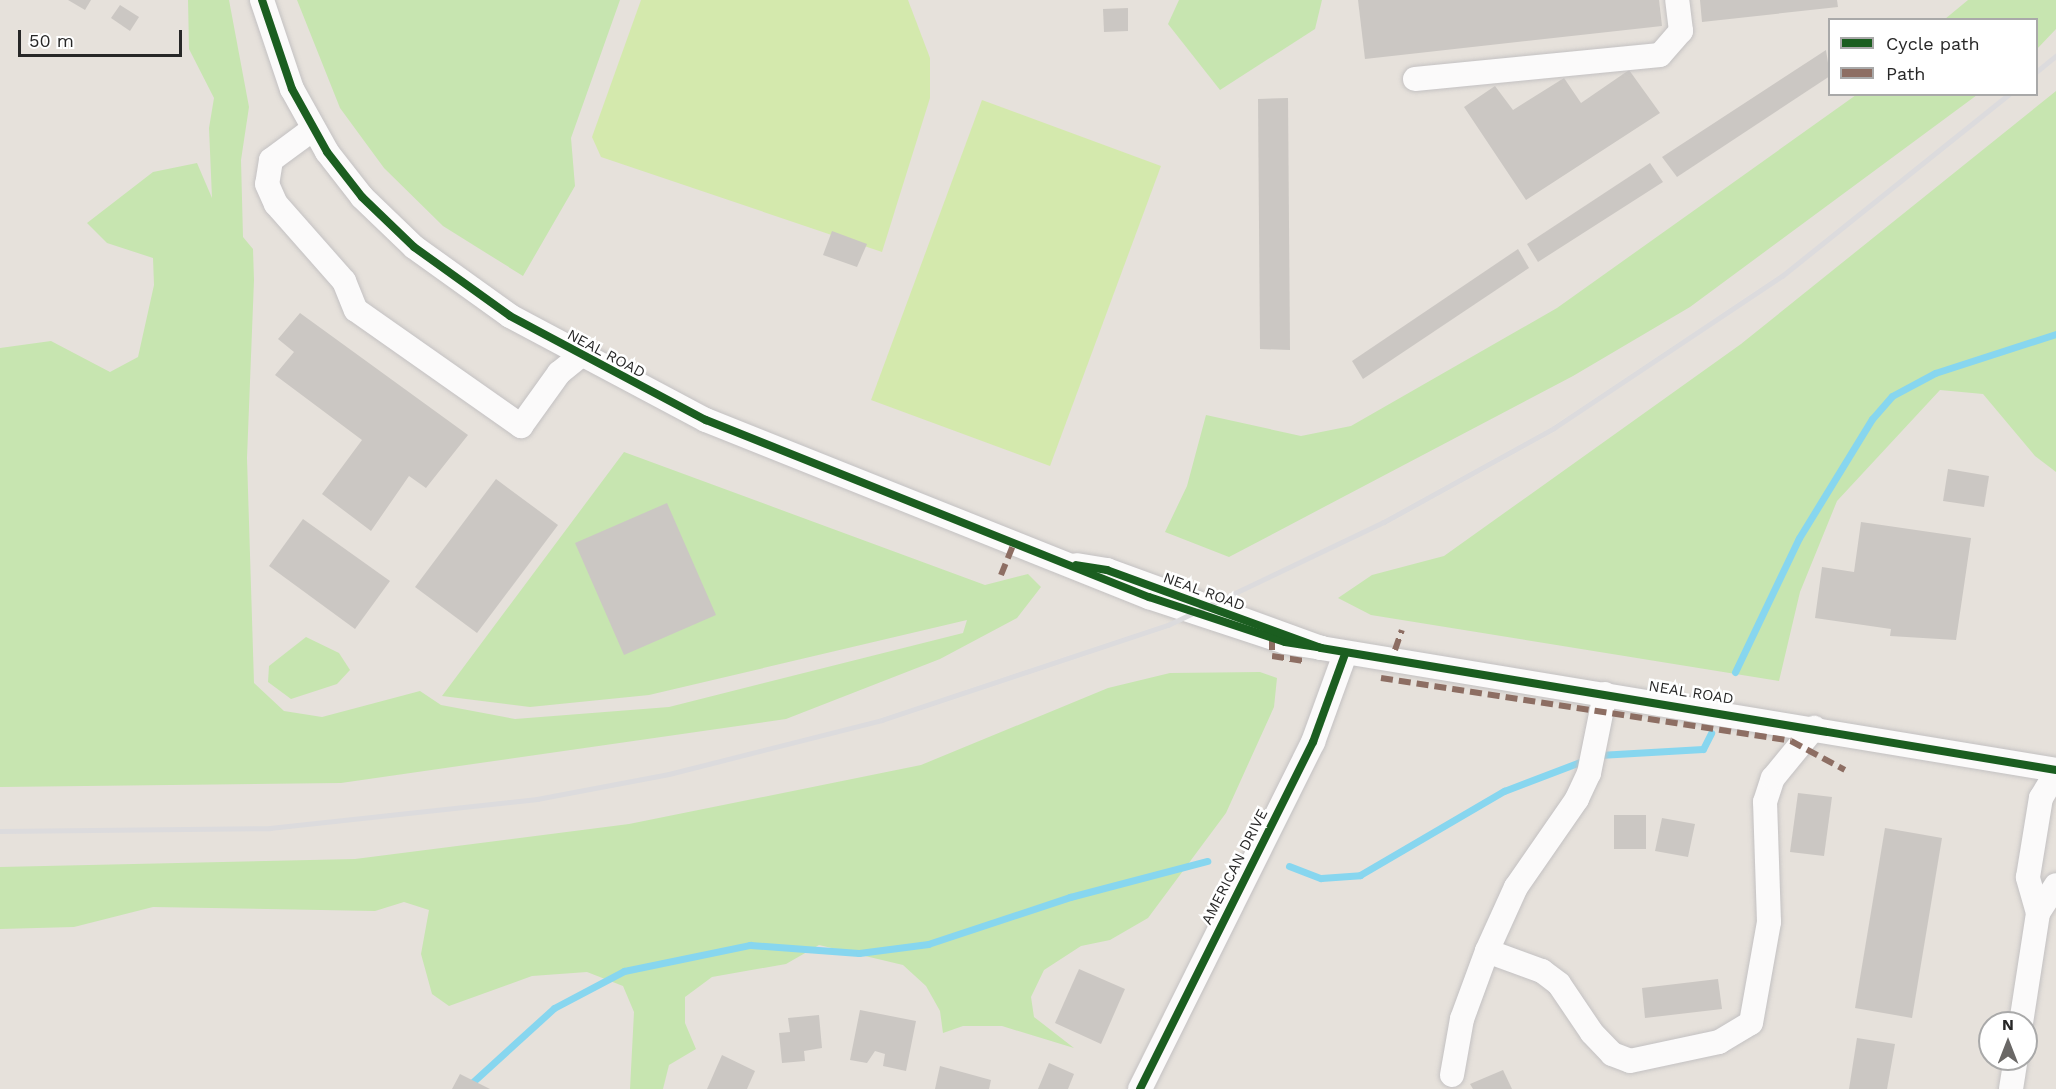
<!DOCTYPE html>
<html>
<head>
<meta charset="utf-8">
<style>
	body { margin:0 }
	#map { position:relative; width:2056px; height:1089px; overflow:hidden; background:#e6e1db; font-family:"Work Sans",sans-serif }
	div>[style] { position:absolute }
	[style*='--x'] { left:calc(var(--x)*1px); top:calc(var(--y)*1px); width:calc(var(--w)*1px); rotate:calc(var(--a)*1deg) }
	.green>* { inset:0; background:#c7e5b0 }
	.pitch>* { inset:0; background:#d4e9ad }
	.stream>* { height:7px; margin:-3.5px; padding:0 3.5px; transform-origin:3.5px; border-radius:3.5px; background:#87d6ef }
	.building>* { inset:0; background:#cbc7c3 }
	.roads { filter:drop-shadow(0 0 2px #c3c1c2) drop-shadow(0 0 2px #c3c1c2) }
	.minor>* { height:24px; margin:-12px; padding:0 12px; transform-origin:12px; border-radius:12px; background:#fbfafa }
	.rail>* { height:4.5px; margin:-2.25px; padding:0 2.25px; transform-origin:2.25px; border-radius:2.25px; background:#dcdbdd }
	.quiet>* { height:6px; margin-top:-3px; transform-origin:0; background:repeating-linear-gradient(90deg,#8d6e63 0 12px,transparent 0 18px) }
	.cycleway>* { height:8px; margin:-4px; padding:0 4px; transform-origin:4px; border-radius:4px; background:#1b5e20 }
	span { translate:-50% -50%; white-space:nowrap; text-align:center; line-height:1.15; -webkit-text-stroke:5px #fff; paint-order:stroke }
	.street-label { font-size:15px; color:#272727 }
	.legend { position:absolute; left:1828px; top:18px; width:210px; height:78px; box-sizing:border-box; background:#fff; border:2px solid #a9a9a9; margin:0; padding:8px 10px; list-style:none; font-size:18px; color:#272727 }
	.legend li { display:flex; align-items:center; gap:12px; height:30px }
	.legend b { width:30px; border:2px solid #a9a9a9 }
	.north { position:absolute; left:1978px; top:1011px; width:60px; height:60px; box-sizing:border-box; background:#fff; border:2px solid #a9a9a9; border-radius:50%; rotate:0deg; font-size:16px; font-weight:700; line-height:24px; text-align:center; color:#272727 }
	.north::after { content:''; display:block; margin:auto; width:21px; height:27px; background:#6a6866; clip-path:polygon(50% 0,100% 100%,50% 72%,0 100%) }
	.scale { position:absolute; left:18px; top:30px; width:164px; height:27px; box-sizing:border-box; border:3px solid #272727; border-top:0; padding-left:8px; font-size:18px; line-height:21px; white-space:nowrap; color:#272727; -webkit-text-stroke:4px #fff; paint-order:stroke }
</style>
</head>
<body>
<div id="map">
	<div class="green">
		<i style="clip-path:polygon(188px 0,229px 0,249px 107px,241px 160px,243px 237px,253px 249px,254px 280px,247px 458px,254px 683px,284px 711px,322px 717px,420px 691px,441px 705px,515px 719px,669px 707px,963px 633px,967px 620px,649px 695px,530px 707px,442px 696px,624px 452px,985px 585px,1028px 574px,1041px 587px,1017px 618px,940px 659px,786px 719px,341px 783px,0 787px,0 348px,51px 341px,110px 372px,138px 357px,154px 285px,153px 258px,107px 243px,87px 223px,153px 172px,197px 163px,212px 198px,209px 128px,214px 98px,189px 49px)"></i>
		<i style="clip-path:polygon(297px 0,620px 0,571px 138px,575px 186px,523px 276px,443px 226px,384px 168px,340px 108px)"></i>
		<i style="clip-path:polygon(1179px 0,1322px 0,1315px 29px,1220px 90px,1168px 24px)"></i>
		<i style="clip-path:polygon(1968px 0,2056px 0,2056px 29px,2037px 49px,2036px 20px,1945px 19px)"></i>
		<i style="clip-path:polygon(2056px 91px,2056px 472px,2035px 456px,1983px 394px,1940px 390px,1837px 501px,1800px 592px,1779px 681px,1371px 615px,1338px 598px,1372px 575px,1444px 556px,1741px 344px)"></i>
		<i style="clip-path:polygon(1856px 95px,1977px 95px,1690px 307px,1573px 376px,1229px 557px,1165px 532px,1187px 486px,1206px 415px,1301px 436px,1351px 426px,1557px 308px)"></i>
		<i style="clip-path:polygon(306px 637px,339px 653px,350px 670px,337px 684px,291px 699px,268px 682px,269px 666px)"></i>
		<i style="clip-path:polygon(1260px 672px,1277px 678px,1274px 707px,1226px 813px,1148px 918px,1110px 940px,1081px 946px,1044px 970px,1031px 997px,1034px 1017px,1074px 1048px,1002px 1026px,963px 1026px,943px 1033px,940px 1011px,926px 986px,903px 965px,819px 945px,786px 964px,712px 977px,685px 997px,685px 1023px,696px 1049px,669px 1065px,663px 1089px,630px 1089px,634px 1012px,623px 986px,587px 972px,532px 976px,449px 1006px,432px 994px,421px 954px,429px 910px,404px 902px,375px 911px,153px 907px,74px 927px,0 929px,0 867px,355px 859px,629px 824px,921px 765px,1108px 688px,1170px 673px)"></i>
	</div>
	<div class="pitch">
		<i style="clip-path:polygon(641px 0,908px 0,930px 58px,930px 98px,882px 252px,601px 157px,592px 137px)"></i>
		<i style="clip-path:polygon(982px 100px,1161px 166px,1050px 466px,871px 400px)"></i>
	</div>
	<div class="stream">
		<i style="--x:1735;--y:672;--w:148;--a:-64.5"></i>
		<i style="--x:1799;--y:538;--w:140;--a:-58.5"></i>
		<i style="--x:1872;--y:419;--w:30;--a:-49"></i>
		<i style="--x:1892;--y:396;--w:49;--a:-28.1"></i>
		<i style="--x:1935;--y:373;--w:127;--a:-17.9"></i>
		<i style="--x:1599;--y:755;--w:104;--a:-3.3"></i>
		<i style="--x:1703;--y:749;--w:18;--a:-63"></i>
		<i style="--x:1289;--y:866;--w:34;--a:21"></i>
		<i style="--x:1321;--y:878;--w:39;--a:-4"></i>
		<i style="--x:1360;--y:875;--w:167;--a:-30.3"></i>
		<i style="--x:1504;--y:791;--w:87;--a:-20.9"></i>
		<i style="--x:465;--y:1089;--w:120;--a:-42.3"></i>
		<i style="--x:554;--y:1008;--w:79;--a:-27.9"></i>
		<i style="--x:624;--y:971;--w:129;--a:-11.7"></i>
		<i style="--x:750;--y:945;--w:109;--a:4.2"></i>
		<i style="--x:859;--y:953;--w:70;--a:-7.4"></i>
		<i style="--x:928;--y:944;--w:150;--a:-18.3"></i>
		<i style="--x:1070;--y:897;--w:142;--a:-14.7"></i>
	</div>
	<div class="building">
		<i style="clip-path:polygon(68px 0,91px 0,85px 10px)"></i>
		<i style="clip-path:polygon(1358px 0,1659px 0,1662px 26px,1365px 59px)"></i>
		<i style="clip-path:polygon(1700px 0,1837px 0,1838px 7px,1702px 22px)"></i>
		<i style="clip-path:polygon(120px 5px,139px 17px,130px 31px,111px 18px)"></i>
		<i style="clip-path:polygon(1128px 8px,1128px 31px,1104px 32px,1103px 9px)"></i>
		<i style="clip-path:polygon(1826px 50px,1830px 76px,1677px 177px,1662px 157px)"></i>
		<i style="clip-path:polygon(1629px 70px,1660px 113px,1526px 200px,1464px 107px,1495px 86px,1513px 110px,1564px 78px,1581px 103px)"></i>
		<i style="clip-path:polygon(1288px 98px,1290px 350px,1260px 349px,1258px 99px)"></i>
		<i style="clip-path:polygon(1650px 163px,1663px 182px,1538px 262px,1527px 244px)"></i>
		<i style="clip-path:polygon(832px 231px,867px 244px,857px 267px,823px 255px)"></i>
		<i style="clip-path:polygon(1518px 249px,1529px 268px,1363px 379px,1352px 361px)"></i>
		<i style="clip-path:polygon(300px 313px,468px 435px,426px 488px,409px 476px,371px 531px,322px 494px,362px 440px,275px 375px,294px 352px,278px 339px)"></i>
		<i style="clip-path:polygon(1948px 469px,1989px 476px,1984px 507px,1943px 501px)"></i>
		<i style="clip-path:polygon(496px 479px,558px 525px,477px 633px,415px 587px)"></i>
		<i style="clip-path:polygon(667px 503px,716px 615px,624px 655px,575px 543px)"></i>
		<i style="clip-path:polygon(303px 519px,390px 581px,355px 629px,269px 566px)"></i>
		<i style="clip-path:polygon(1861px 522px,1971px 538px,1956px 640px,1890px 636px,1891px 629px,1815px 618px,1822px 567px,1854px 572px)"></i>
		<i style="clip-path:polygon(1798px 793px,1832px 797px,1824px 856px,1790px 852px)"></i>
		<i style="clip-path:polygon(1614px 815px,1646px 815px,1646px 849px,1614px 849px)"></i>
		<i style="clip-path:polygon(1662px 818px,1695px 824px,1688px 857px,1655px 851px)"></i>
		<i style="clip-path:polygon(1885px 828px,1942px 838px,1912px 1018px,1855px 1008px)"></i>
		<i style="clip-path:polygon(1079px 969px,1125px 989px,1101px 1044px,1055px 1023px)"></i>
		<i style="clip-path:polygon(1718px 979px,1722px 1009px,1645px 1018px,1642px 988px)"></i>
		<i style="clip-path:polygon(860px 1010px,916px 1021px,906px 1071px,883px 1066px,885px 1054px,875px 1051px,867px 1063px,850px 1060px)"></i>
		<i style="clip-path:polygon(819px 1015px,822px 1048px,804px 1051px,805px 1061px,782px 1063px,779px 1033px,790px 1032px,788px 1018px)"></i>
		<i style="clip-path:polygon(1857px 1038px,1895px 1044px,1887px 1089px,1849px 1089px)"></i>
		<i style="clip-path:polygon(722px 1055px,755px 1071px,747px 1089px,707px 1089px)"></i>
		<i style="clip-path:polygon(1049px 1063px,1074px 1074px,1068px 1089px,1038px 1089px)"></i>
		<i style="clip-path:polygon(940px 1066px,991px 1080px,989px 1089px,935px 1089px)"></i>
		<i style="clip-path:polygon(1503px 1070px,1512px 1089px,1473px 1089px,1470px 1084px)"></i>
		<i style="clip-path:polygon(460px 1074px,490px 1089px,452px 1089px)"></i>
	</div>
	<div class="roads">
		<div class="minor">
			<i style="--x:262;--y:0;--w:94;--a:71.4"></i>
			<i style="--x:292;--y:89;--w:72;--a:60.9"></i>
			<i style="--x:327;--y:152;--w:57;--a:52.1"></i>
			<i style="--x:362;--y:197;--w:72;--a:43.9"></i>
			<i style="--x:414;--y:247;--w:118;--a:35.7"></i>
			<i style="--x:510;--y:316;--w:222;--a:28"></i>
			<i style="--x:706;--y:420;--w:477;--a:21.8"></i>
			<i style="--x:1149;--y:597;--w:143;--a:18.3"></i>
			<i style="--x:1285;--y:642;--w:36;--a:9"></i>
			<i style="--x:1321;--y:648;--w:228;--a:-160"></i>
			<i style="--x:1107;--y:570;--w:31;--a:-171"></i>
			<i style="--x:1415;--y:79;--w:246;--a:-5.6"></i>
			<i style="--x:1660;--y:55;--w:32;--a:-49"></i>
			<i style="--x:1681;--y:31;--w:31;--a:-97"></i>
			<i style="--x:313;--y:129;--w:52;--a:143.6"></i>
			<i style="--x:271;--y:160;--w:24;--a:99"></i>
			<i style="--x:267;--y:184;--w:22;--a:66"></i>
			<i style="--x:276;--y:204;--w:103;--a:48.6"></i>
			<i style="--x:344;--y:281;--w:31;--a:68"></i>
			<i style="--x:356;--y:310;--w:202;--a:35.1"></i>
			<i style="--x:521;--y:426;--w:65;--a:-54.4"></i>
			<i style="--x:559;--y:373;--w:27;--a:-39"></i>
			<i style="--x:1321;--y:648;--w:745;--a:9.42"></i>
			<i style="--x:1605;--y:694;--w:81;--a:101.4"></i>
			<i style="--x:1589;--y:773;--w:29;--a:115"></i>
			<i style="--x:1577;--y:799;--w:107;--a:124.7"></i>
			<i style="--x:1516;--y:887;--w:70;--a:114.4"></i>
			<i style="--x:1487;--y:951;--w:59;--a:20"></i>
			<i style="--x:1542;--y:971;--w:21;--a:37"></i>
			<i style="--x:1559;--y:984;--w:59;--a:56"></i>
			<i style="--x:1592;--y:1033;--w:29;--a:46"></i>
			<i style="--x:1612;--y:1054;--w:19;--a:21"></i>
			<i style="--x:1630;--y:1061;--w:91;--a:-12.1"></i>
			<i style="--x:1719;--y:1042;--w:37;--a:-31"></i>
			<i style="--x:1751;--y:1023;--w:103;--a:-79.9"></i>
			<i style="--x:1769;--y:922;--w:120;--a:-91.9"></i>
			<i style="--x:1765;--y:802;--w:25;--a:-72"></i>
			<i style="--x:1773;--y:778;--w:65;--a:-50.6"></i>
			<i style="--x:2038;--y:913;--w:37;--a:-106"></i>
			<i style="--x:2028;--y:877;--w:80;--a:-80.7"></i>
			<i style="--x:2041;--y:798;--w:29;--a:-59"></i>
			<i style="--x:2021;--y:1023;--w:111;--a:-81.2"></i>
			<i style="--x:2038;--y:913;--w:33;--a:-57"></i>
			<i style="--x:1452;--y:1075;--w:57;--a:-79.9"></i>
			<i style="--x:1462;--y:1019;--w:72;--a:-69.8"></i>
			<i style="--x:1140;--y:1089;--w:388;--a:-63.5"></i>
			<i style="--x:1313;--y:742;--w:94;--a:-70"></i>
			<i style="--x:2011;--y:1089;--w:30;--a:-81"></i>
		</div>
	</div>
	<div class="rail">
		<i style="--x:2036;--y:72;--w:26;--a:-39"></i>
		<i style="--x:0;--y:831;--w:270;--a:-0.6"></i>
		<i style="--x:270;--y:828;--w:269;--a:-6.2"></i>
		<i style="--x:537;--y:799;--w:134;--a:-10.7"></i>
		<i style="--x:669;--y:774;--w:220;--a:-14.2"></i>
		<i style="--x:882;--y:720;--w:301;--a:-18.4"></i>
		<i style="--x:1168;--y:625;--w:239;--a:-25.5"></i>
		<i style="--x:1384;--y:522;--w:194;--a:-28.9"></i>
		<i style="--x:1554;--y:428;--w:274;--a:-33.7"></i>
		<i style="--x:1782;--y:276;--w:291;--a:-38.7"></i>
	</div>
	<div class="quiet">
		<i style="--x:1001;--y:575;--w:35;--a:-68"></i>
		<i style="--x:1272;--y:638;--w:18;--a:90"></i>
		<i style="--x:1272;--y:656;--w:32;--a:9"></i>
		<i style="--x:1395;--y:650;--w:21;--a:-71"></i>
		<i style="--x:1381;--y:678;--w:415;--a:8.7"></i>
		<i style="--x:1791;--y:741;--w:61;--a:28.2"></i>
	</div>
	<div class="cycleway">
		<i style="--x:262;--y:0;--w:94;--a:71.4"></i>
		<i style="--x:292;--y:89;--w:72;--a:60.9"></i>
		<i style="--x:327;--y:152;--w:57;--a:52.1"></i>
		<i style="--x:362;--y:197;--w:72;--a:43.9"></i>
		<i style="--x:414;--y:247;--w:118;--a:35.7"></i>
		<i style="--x:510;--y:316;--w:222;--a:28"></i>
		<i style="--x:706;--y:420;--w:477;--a:21.8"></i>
		<i style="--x:1149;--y:597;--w:143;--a:18.3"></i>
		<i style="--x:1285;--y:642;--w:36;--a:9"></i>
		<i style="--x:1321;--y:648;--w:228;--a:-160"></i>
		<i style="--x:1107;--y:570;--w:31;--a:-171"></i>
		<i style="--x:1321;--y:648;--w:745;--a:9.42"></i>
		<i style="--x:1140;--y:1089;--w:388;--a:-63.5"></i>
		<i style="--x:1313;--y:742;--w:94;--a:-70"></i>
	</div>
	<div class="street-label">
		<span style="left:606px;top:354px;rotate:28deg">NEAL ROAD</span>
		<span style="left:1204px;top:592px;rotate:20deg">NEAL ROAD</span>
		<span style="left:1691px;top:693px;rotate:9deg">NEAL ROAD</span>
		<span style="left:1235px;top:867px;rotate:-63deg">AMERICAN DRIVE</span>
	</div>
	<ul class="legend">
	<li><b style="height:8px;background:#1b5e20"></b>Cycle path</li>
	<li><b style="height:8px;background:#8d6e63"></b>Path</li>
	</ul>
	<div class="north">N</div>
	<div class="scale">50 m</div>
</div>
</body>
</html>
